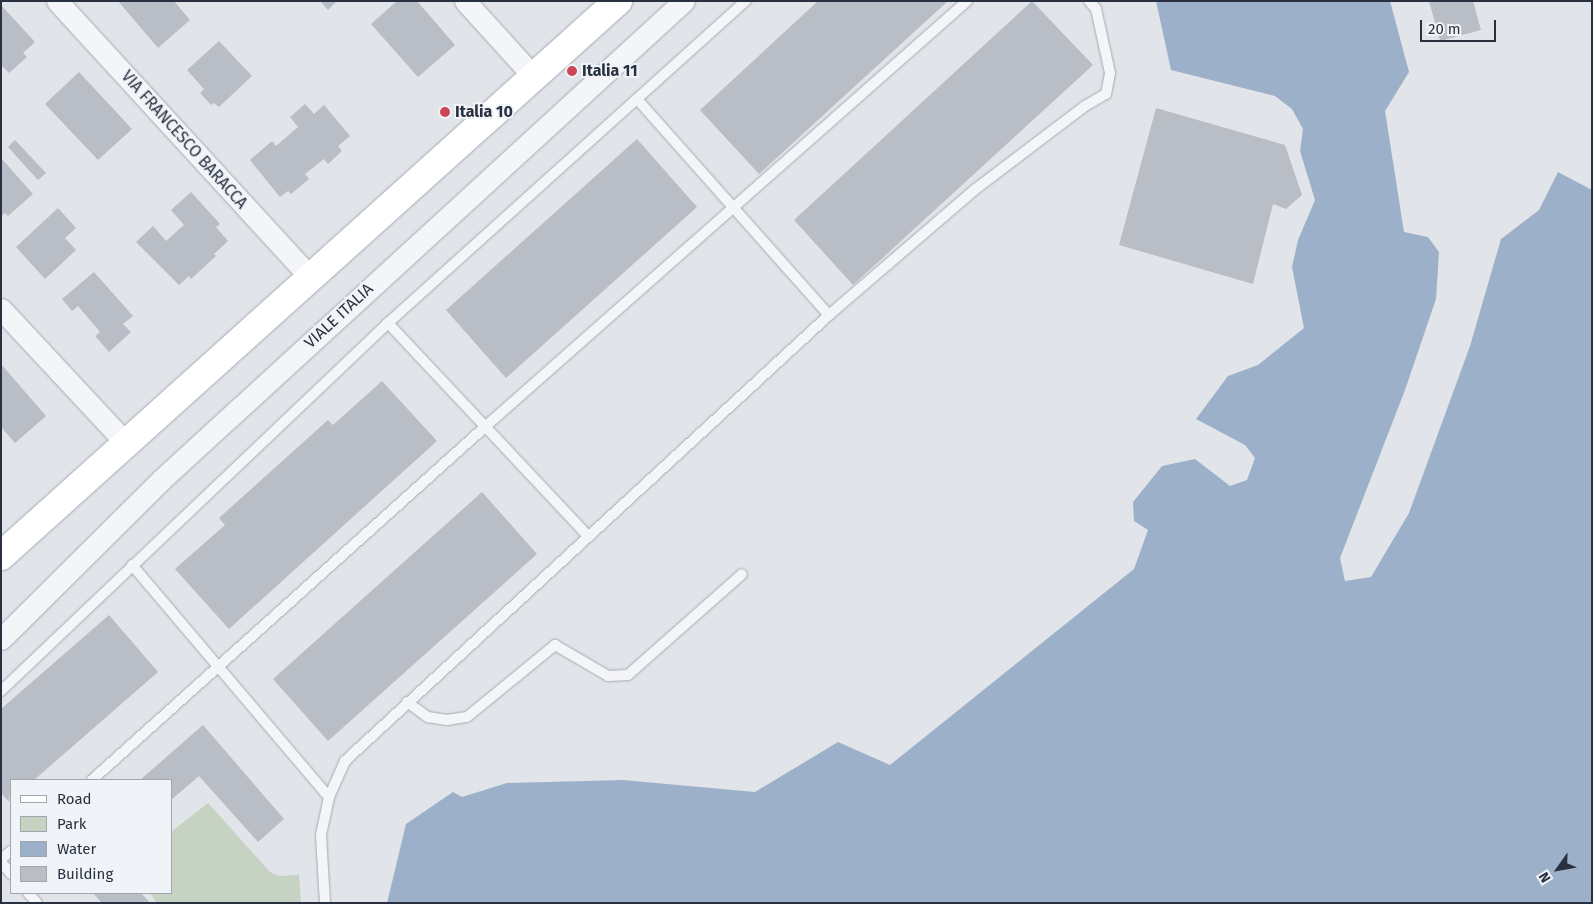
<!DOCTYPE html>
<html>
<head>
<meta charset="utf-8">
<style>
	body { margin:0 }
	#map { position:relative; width:1593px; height:904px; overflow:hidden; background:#e1e4e9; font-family:"Fira Sans",sans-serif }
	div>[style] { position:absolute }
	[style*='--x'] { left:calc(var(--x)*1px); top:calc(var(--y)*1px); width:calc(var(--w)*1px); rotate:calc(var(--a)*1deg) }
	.green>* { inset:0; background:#c6d3c2 }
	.water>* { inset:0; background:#9cb1c9 }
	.building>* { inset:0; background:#b8bdc6 }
	.roads { filter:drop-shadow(0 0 1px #a6abb3) drop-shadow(0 0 1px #a6abb3) }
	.lane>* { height:10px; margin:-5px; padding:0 5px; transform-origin:5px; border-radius:5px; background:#f4f5f8 }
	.street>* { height:21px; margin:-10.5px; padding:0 10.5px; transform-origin:10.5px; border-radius:10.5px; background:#f4f5f8 }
	.secondary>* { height:28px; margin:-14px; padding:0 14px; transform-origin:14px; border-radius:14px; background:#fff }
	.dots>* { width:14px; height:14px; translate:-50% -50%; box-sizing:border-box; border:2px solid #f0f3f7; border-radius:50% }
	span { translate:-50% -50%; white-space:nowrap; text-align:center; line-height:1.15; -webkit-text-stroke:4px #f0f3f7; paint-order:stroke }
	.poi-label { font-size:16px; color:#293141; font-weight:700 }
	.left { translate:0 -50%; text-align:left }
	.street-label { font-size:16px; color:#293141 }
	.frame { position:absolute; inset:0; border:2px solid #293141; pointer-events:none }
	.legend { position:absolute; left:10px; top:779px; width:162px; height:115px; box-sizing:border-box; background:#f0f3f7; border:1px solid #a0a5ae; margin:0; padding:6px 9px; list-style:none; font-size:15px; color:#293141 }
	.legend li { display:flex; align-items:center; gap:10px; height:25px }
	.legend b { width:25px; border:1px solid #a0a5ae }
	.north { position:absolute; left:1533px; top:844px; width:50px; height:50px; -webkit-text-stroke:4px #f0f3f7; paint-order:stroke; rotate:238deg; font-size:14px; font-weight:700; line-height:20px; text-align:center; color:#293141 }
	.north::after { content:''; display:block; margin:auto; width:18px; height:22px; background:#293141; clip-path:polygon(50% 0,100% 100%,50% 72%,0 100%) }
	.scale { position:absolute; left:1420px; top:20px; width:76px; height:22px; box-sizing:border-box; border:2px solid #293141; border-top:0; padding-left:6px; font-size:15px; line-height:18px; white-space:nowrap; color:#293141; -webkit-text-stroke:4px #f0f3f7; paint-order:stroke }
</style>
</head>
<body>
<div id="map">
	<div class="green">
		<i style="clip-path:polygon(208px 803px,270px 872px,279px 876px,299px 875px,301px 903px,157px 903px,150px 893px,171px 893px,171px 832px)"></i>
	</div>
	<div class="water">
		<i style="clip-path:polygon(1156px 1px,1390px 1px,1409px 72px,1385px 111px,1404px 232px,1428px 237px,1439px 252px,1436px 299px,1405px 390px,1340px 558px,1345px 581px,1371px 577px,1409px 513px,1470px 346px,1501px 239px,1539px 210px,1558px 172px,1592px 190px,1592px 903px,387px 903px,406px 824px,453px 792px,462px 797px,507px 783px,623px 780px,755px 792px,838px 742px,890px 765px,1134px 569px,1148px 530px,1134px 521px,1133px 502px,1162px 466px,1195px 459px,1230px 486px,1247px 480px,1255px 458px,1245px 445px,1196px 419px,1228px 376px,1258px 365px,1304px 328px,1292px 267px,1298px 240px,1315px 200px,1300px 151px,1303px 129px,1292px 109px,1275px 96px,1171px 70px)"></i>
	</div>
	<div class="building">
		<i style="clip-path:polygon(118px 1px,174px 1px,190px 20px,158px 48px)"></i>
		<i style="clip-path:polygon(320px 1px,337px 1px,328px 10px)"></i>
		<i style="clip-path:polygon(397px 1px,417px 1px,455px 45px,418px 77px,371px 24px)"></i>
		<i style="clip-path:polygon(818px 1px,948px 1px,759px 174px,700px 110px)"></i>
		<i style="clip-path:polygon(1032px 1px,1093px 65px,853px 285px,794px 220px)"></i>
		<i style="clip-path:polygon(1429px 1px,1473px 1px,1481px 30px,1440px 41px)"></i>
		<i style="clip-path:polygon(1px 5px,35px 42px,23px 53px,27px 57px,9px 73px,1px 65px)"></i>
		<i style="clip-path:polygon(219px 41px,252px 76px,219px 107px,214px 103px,211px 105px,200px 93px,204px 89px,187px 70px)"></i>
		<i style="clip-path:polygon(79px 72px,132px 129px,98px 160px,45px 104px)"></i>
		<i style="clip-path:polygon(305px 104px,314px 114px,324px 105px,350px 136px,338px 146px,342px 151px,328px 164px,324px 159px,305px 174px,309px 179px,291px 194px,288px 191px,280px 197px,250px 160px,272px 141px,276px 146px,298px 127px,290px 117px)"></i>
		<i style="clip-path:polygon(1156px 108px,1285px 145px,1302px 195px,1286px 209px,1273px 204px,1253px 284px,1119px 245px)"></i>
		<i style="clip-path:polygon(637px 139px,697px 207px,506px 378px,446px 310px)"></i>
		<i style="clip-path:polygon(15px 140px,46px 173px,38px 180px,8px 147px)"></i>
		<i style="clip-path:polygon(1px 158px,33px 194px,8px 216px,5px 213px,1px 216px)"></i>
		<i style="clip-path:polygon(191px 192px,220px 224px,216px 227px,228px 241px,214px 254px,216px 256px,191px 279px,189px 276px,179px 285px,136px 242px,153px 226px,166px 241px,184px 225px,171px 210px)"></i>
		<i style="clip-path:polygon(58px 208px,76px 228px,65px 238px,76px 250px,45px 279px,16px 247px)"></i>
		<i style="clip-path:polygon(94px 272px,133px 316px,123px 324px,131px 332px,109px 352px,95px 336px,100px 332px,78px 306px,72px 311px,62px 299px)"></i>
		<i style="clip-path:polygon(1px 364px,46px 416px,15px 443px,1px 427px)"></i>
		<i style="clip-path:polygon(382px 381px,437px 441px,229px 629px,175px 569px,225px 525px,219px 518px,328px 420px,333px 425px)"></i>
		<i style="clip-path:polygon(482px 492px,537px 554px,328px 741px,273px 679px)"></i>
		<i style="clip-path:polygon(109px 615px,158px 672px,34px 780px,11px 780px,9px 802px,1px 793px,1px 709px)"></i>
		<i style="clip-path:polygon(203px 725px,284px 819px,258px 842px,199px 776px,171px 800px,171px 780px,140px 780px)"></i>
		<i style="clip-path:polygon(93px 893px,141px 893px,150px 903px,102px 903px)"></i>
	</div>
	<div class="roads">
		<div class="lane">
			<i style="--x:637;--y:99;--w:289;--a:48.4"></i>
			<i style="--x:388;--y:323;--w:292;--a:46.8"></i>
			<i style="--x:132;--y:565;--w:304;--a:49.7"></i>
			<i style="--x:1;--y:691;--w:534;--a:-43.56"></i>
			<i style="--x:388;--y:323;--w:482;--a:-42"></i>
			<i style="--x:407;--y:702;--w:26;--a:36"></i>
			<i style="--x:428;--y:717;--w:19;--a:9"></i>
			<i style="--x:447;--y:720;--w:20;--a:-9"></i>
			<i style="--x:467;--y:717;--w:114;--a:-39.3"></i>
			<i style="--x:555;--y:645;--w:61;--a:30.3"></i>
			<i style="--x:608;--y:676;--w:20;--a:-3"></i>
			<i style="--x:628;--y:675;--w:152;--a:-41.5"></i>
			<i style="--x:92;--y:780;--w:530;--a:-41.94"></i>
			<i style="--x:486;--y:426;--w:642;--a:-41.46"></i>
			<i style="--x:1;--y:859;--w:13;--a:-39"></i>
			<i style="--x:1;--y:862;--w:16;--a:50"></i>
			<i style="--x:28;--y:893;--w:13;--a:48"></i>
			<i style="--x:325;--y:903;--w:68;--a:-93.4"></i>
			<i style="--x:321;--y:835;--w:39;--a:-78"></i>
			<i style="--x:329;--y:797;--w:39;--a:-66"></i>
			<i style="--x:345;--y:761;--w:658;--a:-42.66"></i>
			<i style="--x:829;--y:315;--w:190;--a:-40.7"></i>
			<i style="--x:973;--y:191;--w:141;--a:-37.2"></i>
			<i style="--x:1085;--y:106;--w:24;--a:-30"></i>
			<i style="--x:1106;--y:94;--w:21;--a:-79"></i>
			<i style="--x:1110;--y:73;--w:66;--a:-102.3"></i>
			<i style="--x:1096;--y:9;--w:11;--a:-131"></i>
		</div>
		<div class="street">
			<i style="--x:57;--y:1;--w:376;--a:47.5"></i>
			<i style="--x:465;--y:1;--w:101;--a:47.8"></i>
			<i style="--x:1;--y:309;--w:183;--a:47"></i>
			<i style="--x:1;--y:639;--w:226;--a:-44.8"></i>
			<i style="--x:161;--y:480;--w:709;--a:-42.49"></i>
		</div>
		<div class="secondary">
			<i style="--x:1;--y:556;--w:830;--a:-41.97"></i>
		</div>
	</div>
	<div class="dots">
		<i style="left:572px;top:71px;background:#ce4757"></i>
		<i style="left:445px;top:112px;background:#ce4757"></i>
	</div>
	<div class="poi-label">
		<span class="left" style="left:582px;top:71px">Italia 11</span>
		<span class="left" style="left:455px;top:112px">Italia 10</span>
	</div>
	<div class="street-label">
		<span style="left:184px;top:140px;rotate:48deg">VIA FRANCESCO BARACCA</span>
		<span style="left:339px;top:316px;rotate:-43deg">VIALE ITALIA</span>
	</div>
	<div class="frame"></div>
	<ul class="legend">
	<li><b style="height:6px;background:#fff"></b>Road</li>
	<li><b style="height:14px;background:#c6d3c2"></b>Park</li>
	<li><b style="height:14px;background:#9cb1c9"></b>Water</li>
	<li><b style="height:14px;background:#b8bdc6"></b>Building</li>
	</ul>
	<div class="north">N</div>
	<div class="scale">20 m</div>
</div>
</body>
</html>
